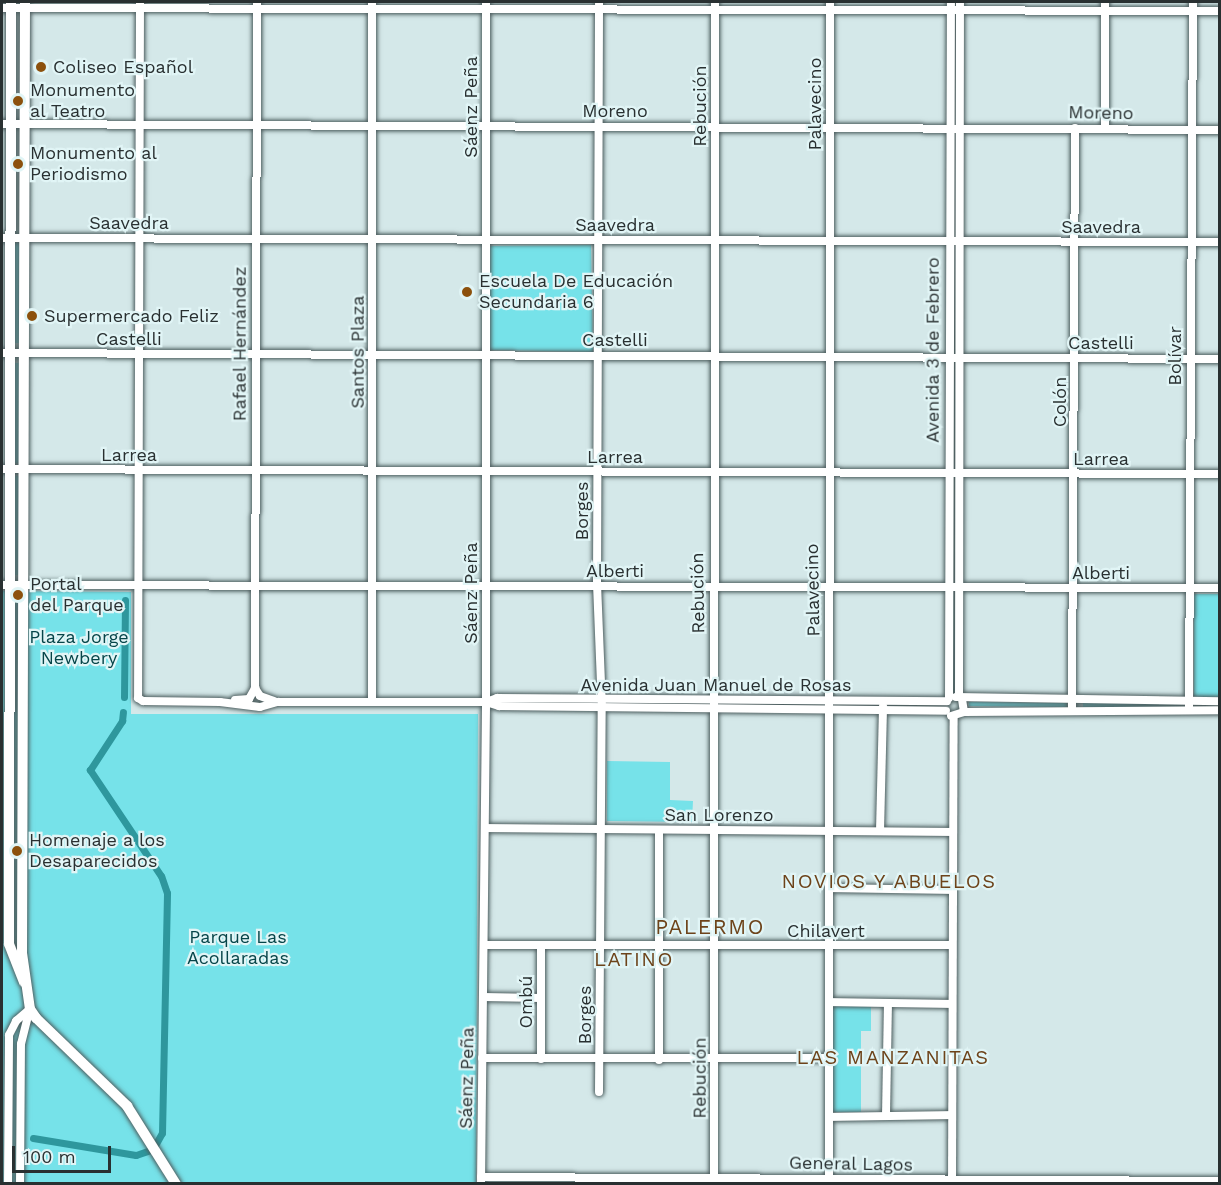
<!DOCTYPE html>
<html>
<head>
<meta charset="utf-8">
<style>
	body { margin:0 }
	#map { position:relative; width:1221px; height:1185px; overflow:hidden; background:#d4e8e9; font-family:"Work Sans",sans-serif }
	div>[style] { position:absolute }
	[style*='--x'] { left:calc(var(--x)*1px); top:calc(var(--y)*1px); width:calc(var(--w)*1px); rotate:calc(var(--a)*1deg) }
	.green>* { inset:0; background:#76e2e9 }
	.canal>* { height:7px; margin:-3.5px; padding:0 3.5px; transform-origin:3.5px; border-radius:3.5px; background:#2e979d }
	.roads { filter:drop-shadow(0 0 2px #4d5e5f) drop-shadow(0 0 2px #4d5e5f) }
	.minor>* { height:8px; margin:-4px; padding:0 4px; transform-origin:4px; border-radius:4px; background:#fff }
	.major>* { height:10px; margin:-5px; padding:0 5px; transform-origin:5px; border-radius:5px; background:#fff }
	.dots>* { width:16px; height:16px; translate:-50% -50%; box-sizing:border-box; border:3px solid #e1f5f6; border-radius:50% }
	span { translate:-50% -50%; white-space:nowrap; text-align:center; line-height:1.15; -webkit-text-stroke:4.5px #e1f5f6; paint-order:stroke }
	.poi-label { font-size:18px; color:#293031 }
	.left { translate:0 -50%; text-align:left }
	.street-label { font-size:18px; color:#293031 }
	.park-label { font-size:18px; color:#064549 }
	.neighbourhood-label { font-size:20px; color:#6d431a; letter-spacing:1.5px }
	.quarter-label { font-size:21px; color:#6d431a; letter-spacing:1.5px }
	.frame { position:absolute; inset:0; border:3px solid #293031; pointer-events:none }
	.scale { position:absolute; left:12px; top:1146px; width:99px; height:27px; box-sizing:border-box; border:3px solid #293031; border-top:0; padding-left:8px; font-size:18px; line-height:21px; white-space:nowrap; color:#293031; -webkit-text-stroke:4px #e1f5f6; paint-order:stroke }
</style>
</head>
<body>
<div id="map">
	<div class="green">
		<i style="clip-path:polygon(13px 243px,20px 243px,20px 343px,14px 343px)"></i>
		<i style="clip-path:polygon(591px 245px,593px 352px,489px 350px,490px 246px)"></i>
		<i style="clip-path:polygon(14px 363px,20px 363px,20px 463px,14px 463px)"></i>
		<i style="clip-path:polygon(14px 476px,20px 476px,20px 575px,14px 575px)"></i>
		<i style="clip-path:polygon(2px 591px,131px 592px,131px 714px,478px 714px,476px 1183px,2px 1184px)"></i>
		<i style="clip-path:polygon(1194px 594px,1219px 594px,1219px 697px,1194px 697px)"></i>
		<i style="clip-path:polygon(952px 596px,954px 596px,957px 695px,952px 694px)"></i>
		<i style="clip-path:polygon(969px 702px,1067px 703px,1067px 707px,969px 706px)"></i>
		<i style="clip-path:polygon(726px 703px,821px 704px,821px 706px,726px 705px)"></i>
		<i style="clip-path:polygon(1083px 703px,1181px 704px,1181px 708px,1083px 707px)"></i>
		<i style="clip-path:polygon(607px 761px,670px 762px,670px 800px,693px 801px,692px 822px,607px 821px)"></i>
		<i style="clip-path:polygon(833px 1006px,871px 1006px,871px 1031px,861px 1031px,861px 1112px,833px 1112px)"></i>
	</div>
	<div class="canal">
		<i style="--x:124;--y:697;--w:97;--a:-89.4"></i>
		<i style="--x:33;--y:1138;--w:104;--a:9.4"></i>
		<i style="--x:136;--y:1155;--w:18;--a:-19"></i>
		<i style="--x:153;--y:1149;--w:18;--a:-61"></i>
		<i style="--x:162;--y:1133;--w:240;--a:-88.8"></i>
		<i style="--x:167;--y:893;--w:18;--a:-109"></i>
		<i style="--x:161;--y:876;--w:128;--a:-123.8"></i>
		<i style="--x:90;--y:770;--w:59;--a:-56.9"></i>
		<i style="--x:122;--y:721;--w:9;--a:-84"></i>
	</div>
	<div class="roads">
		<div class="minor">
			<i style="--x:140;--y:2;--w:696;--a:90.16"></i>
			<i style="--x:138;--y:698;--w:6;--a:31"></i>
			<i style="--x:143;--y:701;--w:77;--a:0.7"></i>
			<i style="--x:220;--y:702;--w:40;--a:7.1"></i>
			<i style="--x:260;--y:707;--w:19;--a:-16"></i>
			<i style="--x:278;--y:702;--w:208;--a:0"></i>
			<i style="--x:486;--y:702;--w:12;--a:-20"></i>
			<i style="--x:497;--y:698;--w:450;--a:0.4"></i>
			<i style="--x:2;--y:8;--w:1218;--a:0.14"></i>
			<i style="--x:2;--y:124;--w:1218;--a:0.28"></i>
			<i style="--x:1105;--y:128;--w:126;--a:-90"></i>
			<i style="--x:2;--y:238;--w:1218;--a:0.19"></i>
			<i style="--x:2;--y:353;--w:1218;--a:0.28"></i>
			<i style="--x:2;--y:469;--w:1218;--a:0.24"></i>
			<i style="--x:2;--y:585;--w:1218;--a:0.14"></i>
			<i style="--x:255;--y:688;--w:9;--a:58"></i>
			<i style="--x:260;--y:696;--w:15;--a:20"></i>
			<i style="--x:956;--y:697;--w:264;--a:0.9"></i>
			<i style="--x:959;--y:697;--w:695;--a:-89.92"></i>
			<i style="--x:949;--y:698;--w:696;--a:-89.84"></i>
			<i style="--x:235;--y:700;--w:14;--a:-4"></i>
			<i style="--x:249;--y:699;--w:13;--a:-61"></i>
			<i style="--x:255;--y:688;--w:686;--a:-89.83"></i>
			<i style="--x:372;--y:702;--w:700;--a:-90"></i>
			<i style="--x:486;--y:702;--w:14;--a:17"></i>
			<i style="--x:499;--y:706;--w:447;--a:0.6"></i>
			<i style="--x:1189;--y:710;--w:708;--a:-89.68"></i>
			<i style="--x:1072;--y:711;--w:583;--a:-89.71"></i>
			<i style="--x:964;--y:712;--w:256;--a:-0.4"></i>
			<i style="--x:951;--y:716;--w:14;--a:-17"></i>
			<i style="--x:964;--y:712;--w:13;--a:-99"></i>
			<i style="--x:485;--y:828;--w:467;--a:0.5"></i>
			<i style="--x:659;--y:830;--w:230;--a:90"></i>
			<i style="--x:880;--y:831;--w:125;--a:-88.6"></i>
			<i style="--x:830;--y:888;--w:122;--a:0.9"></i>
			<i style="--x:484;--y:945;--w:468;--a:0"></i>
			<i style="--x:541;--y:945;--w:114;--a:90"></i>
			<i style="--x:483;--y:997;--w:58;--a:1"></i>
			<i style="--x:829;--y:1002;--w:122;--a:0.9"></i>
			<i style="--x:482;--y:1058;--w:347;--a:0"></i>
			<i style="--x:599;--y:1092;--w:384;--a:-89.6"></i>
			<i style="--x:602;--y:708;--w:122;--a:-92.3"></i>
			<i style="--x:597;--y:586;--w:584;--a:-89.8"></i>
			<i style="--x:886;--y:1116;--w:113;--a:-89"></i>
			<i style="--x:829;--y:1117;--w:123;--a:-0.9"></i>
			<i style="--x:481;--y:1177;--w:739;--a:0.31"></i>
			<i style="--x:952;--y:1183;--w:466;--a:-89.8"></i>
			<i style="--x:8;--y:1184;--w:149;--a:-89.6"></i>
			<i style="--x:9;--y:1035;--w:16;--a:-63"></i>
			<i style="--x:16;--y:1021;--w:18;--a:-41"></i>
			<i style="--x:20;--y:1184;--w:140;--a:-89.6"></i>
			<i style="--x:21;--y:1044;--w:33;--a:-76"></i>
			<i style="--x:481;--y:1184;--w:482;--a:-89.4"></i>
			<i style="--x:486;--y:702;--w:700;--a:-90"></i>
			<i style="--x:714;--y:1184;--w:1182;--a:-89.95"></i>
			<i style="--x:829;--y:1184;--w:1182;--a:-89.95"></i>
		</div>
		<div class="major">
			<i style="--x:11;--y:2;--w:942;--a:90.12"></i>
			<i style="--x:9;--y:944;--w:41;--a:68.5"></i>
			<i style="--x:25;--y:2;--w:951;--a:90.18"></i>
			<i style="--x:22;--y:953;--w:57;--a:81.9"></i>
			<i style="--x:30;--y:1009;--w:11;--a:56"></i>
			<i style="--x:36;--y:1018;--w:127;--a:44"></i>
			<i style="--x:127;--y:1106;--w:92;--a:57.9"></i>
		</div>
	</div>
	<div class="dots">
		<i style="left:41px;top:67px;background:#8c510d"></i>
		<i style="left:18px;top:101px;background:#8c510d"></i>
		<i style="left:18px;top:164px;background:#8c510d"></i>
		<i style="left:467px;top:292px;background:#8c510d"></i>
		<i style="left:32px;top:316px;background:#8c510d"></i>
		<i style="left:18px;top:595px;background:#8c510d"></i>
		<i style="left:17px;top:851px;background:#8c510d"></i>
	</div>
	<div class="poi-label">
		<span class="left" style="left:53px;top:67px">Coliseo Español</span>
		<span class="left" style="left:30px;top:101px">Monumento<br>al Teatro</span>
		<span class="left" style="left:30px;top:164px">Monumento al<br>Periodismo</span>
		<span class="left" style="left:479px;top:292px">Escuela De Educación<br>Secundaria 6</span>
		<span class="left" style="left:44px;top:316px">Supermercado Feliz</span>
		<span class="left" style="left:30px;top:595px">Portal<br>del Parque</span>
		<span class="left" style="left:29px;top:851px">Homenaje a los<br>Desaparecidos</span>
	</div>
	<div class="street-label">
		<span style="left:815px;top:104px;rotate:-90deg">Palavecino</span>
		<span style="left:700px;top:106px;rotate:-90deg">Rebución</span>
		<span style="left:471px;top:107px;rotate:-90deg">Sáenz Peña</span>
		<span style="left:615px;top:111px">Moreno</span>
		<span style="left:1101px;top:113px;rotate:1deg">Moreno</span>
		<span style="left:129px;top:223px">Saavedra</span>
		<span style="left:615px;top:225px">Saavedra</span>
		<span style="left:1101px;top:227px">Saavedra</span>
		<span style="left:129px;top:339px">Castelli</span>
		<span style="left:615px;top:340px">Castelli</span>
		<span style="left:1101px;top:343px">Castelli</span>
		<span style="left:240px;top:344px;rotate:-90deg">Rafael Hernández</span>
		<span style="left:933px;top:350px;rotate:-90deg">Avenida 3 de Febrero</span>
		<span style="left:358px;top:352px;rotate:-90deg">Santos Plaza</span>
		<span style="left:1175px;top:356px;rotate:-90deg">Bolívar</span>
		<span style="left:1060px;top:402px;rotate:-90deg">Colón</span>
		<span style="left:129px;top:455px">Larrea</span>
		<span style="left:615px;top:457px">Larrea</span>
		<span style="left:1101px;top:459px">Larrea</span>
		<span style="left:582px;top:511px;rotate:-90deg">Borges</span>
		<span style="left:615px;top:571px">Alberti</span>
		<span style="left:1101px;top:573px">Alberti</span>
		<span style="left:813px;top:590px;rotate:-91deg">Palavecino</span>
		<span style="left:471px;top:593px;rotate:-90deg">Sáenz Peña</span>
		<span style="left:698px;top:593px;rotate:-91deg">Rebución</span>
		<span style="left:716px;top:685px">Avenida Juan Manuel de Rosas</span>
		<span style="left:719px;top:815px">San Lorenzo</span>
		<span style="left:826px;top:931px">Chilavert</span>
		<span style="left:526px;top:1002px;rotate:-90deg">Ombú</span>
		<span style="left:585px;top:1015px;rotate:-90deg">Borges</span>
		<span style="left:467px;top:1078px;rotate:-89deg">Sáenz Peña</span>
		<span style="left:700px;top:1078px;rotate:-90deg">Rebución</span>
		<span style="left:851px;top:1164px;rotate:1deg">General Lagos</span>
	</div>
	<div class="park-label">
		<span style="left:79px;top:648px">Plaza Jorge<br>Newbery</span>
		<span style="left:238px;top:948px">Parque Las<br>Acollaradas</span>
	</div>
	<div class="neighbourhood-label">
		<span style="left:889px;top:881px">NOVIOS Y ABUELOS</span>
		<span style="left:634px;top:959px">LATINO</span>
		<span style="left:893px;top:1057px">LAS MANZANITAS</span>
	</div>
	<div class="quarter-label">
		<span style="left:710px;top:927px">PALERMO</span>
	</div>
	<div class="frame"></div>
	<div class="scale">100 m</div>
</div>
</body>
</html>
